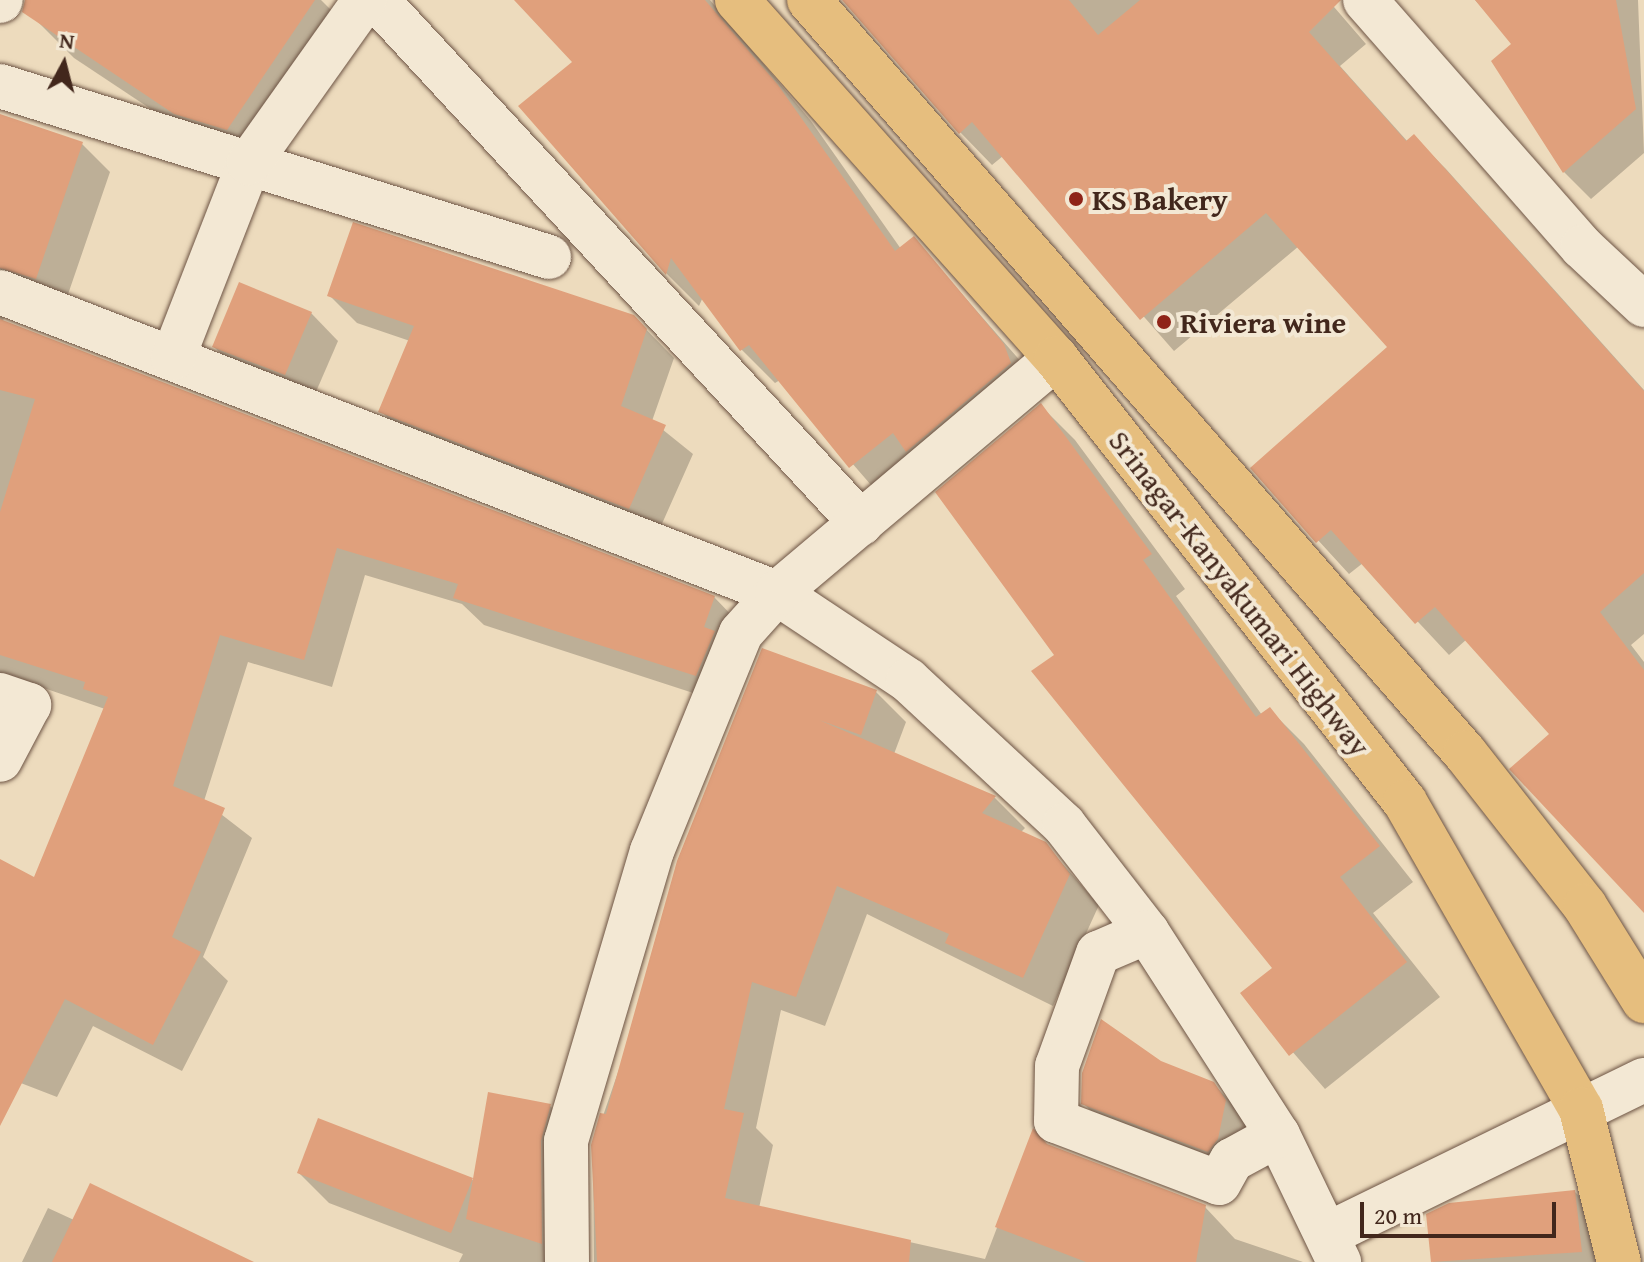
<!DOCTYPE html>
<html>
<head>
<meta charset="utf-8">
<style>
	body { margin:0 }
	#map { position:relative; width:1644px; height:1262px; overflow:hidden; background:#eddbbd; font-family:"Gentium Book Plus",serif }
	div>[style] { position:absolute }
	[style*='--x'] { left:calc(var(--x)*1px); top:calc(var(--y)*1px); width:calc(var(--w)*1px); rotate:calc(var(--a)*1deg) }
	.shadow>* { inset:0; background:#0003 }
	.building>* { inset:0; background:#e0a07c }
	.roads { filter:drop-shadow(0 0 2px #6d5444) drop-shadow(0 0 2px #6d5444) }
	.minor>* { height:44px; margin:-22px; padding:0 22px; transform-origin:22px; border-radius:22px; background:#f3e8d4 }
	.highway>* { height:44px; margin:-22px; padding:0 22px; transform-origin:22px; border-radius:22px; background:#e6be7e }
	.dots>* { width:22px; height:22px; translate:-50% -50%; box-sizing:border-box; border:4px solid #f3e8d4; border-radius:50% }
	span { translate:-50% -50%; white-space:nowrap; text-align:center; line-height:1.15; -webkit-text-stroke:8px #f3e8d4; paint-order:stroke }
	.poi-label { font-size:30px; color:#42271c; font-weight:700 }
	.left { translate:0 -50%; text-align:left }
	.street-label { font-size:30px; color:#42271c }
	.north { position:absolute; left:24px; top:24px; width:80px; height:80px; -webkit-text-stroke:6px #f3e8d4; paint-order:stroke; rotate:7deg; font-size:22px; font-weight:700; line-height:32px; text-align:center; color:#42271c }
	.north::after { content:''; display:block; margin:auto; width:28px; height:36px; background:#42271c; clip-path:polygon(50% 0,100% 100%,50% 72%,0 100%) }
	.scale { position:absolute; left:1360px; top:1202px; width:196px; height:36px; box-sizing:border-box; border:4px solid #42271c; border-top:0; padding-left:10px; font-size:24px; line-height:28px; white-space:nowrap; color:#42271c; -webkit-text-stroke:6px #f3e8d4; paint-order:stroke }
</style>
</head>
<body>
<div id="map">
	<div class="shadow">
		<i style="clip-path:polygon(49px 0,321px 0,355px 34px,265px 167px,214px 151px,74px 58px,36px 20px)"></i>
		<i style="clip-path:polygon(517px 0,710px 0,811px 121px,901px 249px,914px 239px,1037px 380px,884px 500px,780px 380px,775px 383px,742px 350px,703px 297px,699px 306px,667px 274px,521px 107px,574px 62px)"></i>
		<i style="clip-path:polygon(848px 0,1328px 0,1366px 44px,1340px 66px,1408px 142px,1414px 137px,1446px 169px,1644px 390px,1644px 634px,1631px 645px,1644px 662px,1644px 910px,1552px 734px,1467px 639px,1449px 655px,1363px 563px,1349px 574px,1253px 469px,1390px 347px,1299px 246px,1174px 351px,1003px 156px,992px 165px,960px 132px)"></i>
		<i style="clip-path:polygon(1475px 0,1638px 0,1644px 153px,1591px 199px,1564px 172px,1514px 44px)"></i>
		<i style="clip-path:polygon(82px 144px,110px 172px,64px 306px,5px 311px,3px 322px,714px 597px,742px 626px,724px 703px,484px 625px,462px 604px,365px 575px,332px 687px,248px 662px,204px 801px,252px 838px,203px 957px,228px 981px,182px 1071px,93px 1026px,57px 1097px,0 1075px,0 880px,35px 880px,105px 709px,0 673px,0 150px)"></i>
		<i style="clip-path:polygon(330px 296px,633px 316px,674px 358px,652px 421px,693px 454px,657px 535px,408px 439px,381px 411px,410px 341px,357px 323px)"></i>
		<i style="clip-path:polygon(311px 313px,338px 341px,312px 401px,242px 374px,214px 347px)"></i>
		<i style="clip-path:polygon(1041px 406px,1075px 440px,1185px 589px,1176px 596px,1262px 715px,1269px 709px,1304px 744px,1413px 882px,1373px 913px,1440px 997px,1325px 1089px,1242px 994px,1274px 968px,1057px 655px)"></i>
		<i style="clip-path:polygon(763px 650px,876px 692px,906px 722px,894px 754px,995px 798px,1025px 828px,1020px 833px,1045px 844px,1099px 905px,1053px 1006px,867px 914px,825px 1026px,781px 1010px,756px 1128px,773px 1145px,759px 1208px,985px 1259px,1034px 1131px,1050px 1148px,1205px 1207px,1235px 1239px,1303px 1262px,594px 1262px,593px 1145px)"></i>
		<i style="clip-path:polygon(1160px 1063px,1213px 1084px,1241px 1112px,1252px 1129px,1245px 1167px,1111px 1131px,1083px 1103px)"></i>
		<i style="clip-path:polygon(550px 1106px,580px 1135px,571px 1262px,459px 1262px,463px 1254px,329px 1203px,299px 1173px,319px 1121px,475px 1181px)"></i>
		<i style="clip-path:polygon(1575px 1192px,1602px 1219px,1606px 1262px,1433px 1262px,1428px 1215px)"></i>
		<i style="clip-path:polygon(48px 1208px,74px 1220px,249px 1262px,22px 1262px)"></i>
	</div>
	<div class="building">
		<i style="clip-path:polygon(25px 0,315px 0,227px 130px,174px 114px,22px 12px)"></i>
		<i style="clip-path:polygon(514px 0,705px 0,778px 85px,895px 251px,914px 236px,1004px 344px,1011px 363px,906px 452px,893px 433px,849px 468px,749px 345px,740px 351px,671px 258px,666px 275px,518px 106px,572px 62px)"></i>
		<i style="clip-path:polygon(842px 0,1069px 0,1098px 35px,1140px 0,1341px 0,1309px 32px,1406px 141px,1414px 134px,1644px 391px,1644px 573px,1600px 612px,1644px 670px,1644px 913px,1509px 769px,1549px 734px,1435px 607px,1415px 624px,1331px 530px,1316px 543px,1250px 468px,1387px 347px,1266px 213px,1140px 320px,972px 122px,959px 134px)"></i>
		<i style="clip-path:polygon(1475px 0,1616px 0,1636px 109px,1563px 173px,1491px 61px,1511px 44px)"></i>
		<i style="clip-path:polygon(0 114px,83px 142px,36px 279px,0 268px)"></i>
		<i style="clip-path:polygon(353px 222px,634px 315px,647px 329px,621px 406px,666px 425px,629px 509px,378px 412px,414px 326px,327px 296px)"></i>
		<i style="clip-path:polygon(239px 282px,312px 312px,285px 375px,212px 347px)"></i>
		<i style="clip-path:polygon(0 319px,715px 596px,704px 627px,715px 631px,696px 676px,453px 598px,458px 584px,337px 548px,304px 660px,220px 635px,173px 786px,225px 808px,172px 937px,201px 952px,153px 1045px,65px 999px,0 1126px,0 859px,34px 877px,108px 697px,83px 689px,85px 682px,0 655px,0 512px,35px 399px,0 390px)"></i>
		<i style="clip-path:polygon(1041px 403px,1152px 554px,1143px 560px,1256px 717px,1270px 707px,1380px 846px,1340px 877px,1407px 962px,1289px 1056px,1240px 993px,1272px 968px,1031px 671px,1054px 655px,935px 492px)"></i>
		<i style="clip-path:polygon(762px 648px,877px 690px,861px 735px,819px 720px,996px 796px,982px 813px,1046px 842px,1070px 874px,1023px 978px,945px 943px,949px 934px,837px 886px,796px 997px,752px 982px,724px 1109px,744px 1113px,725px 1198px,911px 1240px,909px 1262px,597px 1262px,591px 1145px,600px 1113px,606px 1114px,677px 861px)"></i>
		<i style="clip-path:polygon(1101px 1019px,1161px 1061px,1214px 1082px,1226px 1100px,1218px 1139px,1208px 1152px,1081px 1104px,1082px 1073px)"></i>
		<i style="clip-path:polygon(488px 1092px,551px 1104px,541px 1141px,542px 1244px,466px 1219px)"></i>
		<i style="clip-path:polygon(318px 1118px,473px 1178px,451px 1233px,297px 1173px)"></i>
		<i style="clip-path:polygon(1033px 1128px,1047px 1144px,1206px 1205px,1196px 1262px,1086px 1262px,995px 1227px)"></i>
		<i style="clip-path:polygon(90px 1183px,254px 1262px,52px 1262px)"></i>
		<i style="clip-path:polygon(1575px 1190px,1582px 1252px,1431px 1262px,1426px 1214px,1449px 1203px)"></i>
	</div>
	<div class="roads">
		<div class="minor">
			<i style="--x:377;--y:0;--w:713;--a:47.22"></i>
			<i style="--x:1365;--y:0;--w:329;--a:48.7"></i>
			<i style="--x:1582;--y:247;--w:85;--a:43.1"></i>
			<i style="--x:0;--y:1;--w:1;--a:-45"></i>
			<i style="--x:0;--y:86;--w:575;--a:17.3"></i>
			<i style="--x:0;--y:292;--w:833;--a:21.18"></i>
			<i style="--x:777;--y:593;--w:157;--a:33.6"></i>
			<i style="--x:908;--y:680;--w:213;--a:42.9"></i>
			<i style="--x:1064;--y:825;--w:135;--a:52.2"></i>
			<i style="--x:1147;--y:932;--w:242;--a:57.2"></i>
			<i style="--x:1278;--y:1135;--w:141;--a:64.3"></i>
			<i style="--x:173;--y:358;--w:209;--a:-68.7"></i>
			<i style="--x:249;--y:163;--w:200;--a:-54.6"></i>
			<i style="--x:0;--y:695;--w:31;--a:19"></i>
			<i style="--x:29;--y:705;--w:62;--a:117.8"></i>
			<i style="--x:1147;--y:932;--w:53;--a:156.8"></i>
			<i style="--x:1098;--y:953;--w:120;--a:109.9"></i>
			<i style="--x:1057;--y:1066;--w:55;--a:91"></i>
			<i style="--x:1056;--y:1121;--w:174;--a:20.8"></i>
			<i style="--x:1219;--y:1183;--w:26;--a:-61"></i>
			<i style="--x:1232;--y:1160;--w:52;--a:-28.5"></i>
			<i style="--x:1330;--y:1233;--w:349;--a:-26"></i>
			<i style="--x:567;--y:1262;--w:121;--a:-90.5"></i>
			<i style="--x:566;--y:1141;--w:302;--a:-73.5"></i>
			<i style="--x:652;--y:851;--w:235;--a:-67.8"></i>
			<i style="--x:741;--y:633;--w:54;--a:-48"></i>
			<i style="--x:777;--y:593;--w:365;--a:-40.1"></i>
		</div>
		<div class="highway">
			<i style="--x:737;--y:0;--w:480;--a:48.3"></i>
			<i style="--x:1056;--y:358;--w:565;--a:51.83"></i>
			<i style="--x:1405;--y:802;--w:354;--a:60.2"></i>
			<i style="--x:1581;--y:1109;--w:158;--a:76.1"></i>
			<i style="--x:809;--y:0;--w:999;--a:48.94"></i>
			<i style="--x:1465;--y:753;--w:194;--a:51.9"></i>
			<i style="--x:1585;--y:906;--w:112;--a:58.2"></i>
		</div>
	</div>
	<div class="dots">
		<i style="left:1076px;top:199px;background:#8f2418"></i>
		<i style="left:1164px;top:322px;background:#8f2418"></i>
	</div>
	<div class="poi-label">
		<span class="left" style="left:1092px;top:199px">KS Bakery</span>
		<span class="left" style="left:1180px;top:322px">Riviera wine</span>
	</div>
	<div class="street-label">
		<span style="left:1240px;top:593px;rotate:52deg">Srinagar-Kanyakumari Highway</span>
	</div>
	<div class="north">N</div>
	<div class="scale">20 m</div>
</div>
</body>
</html>
